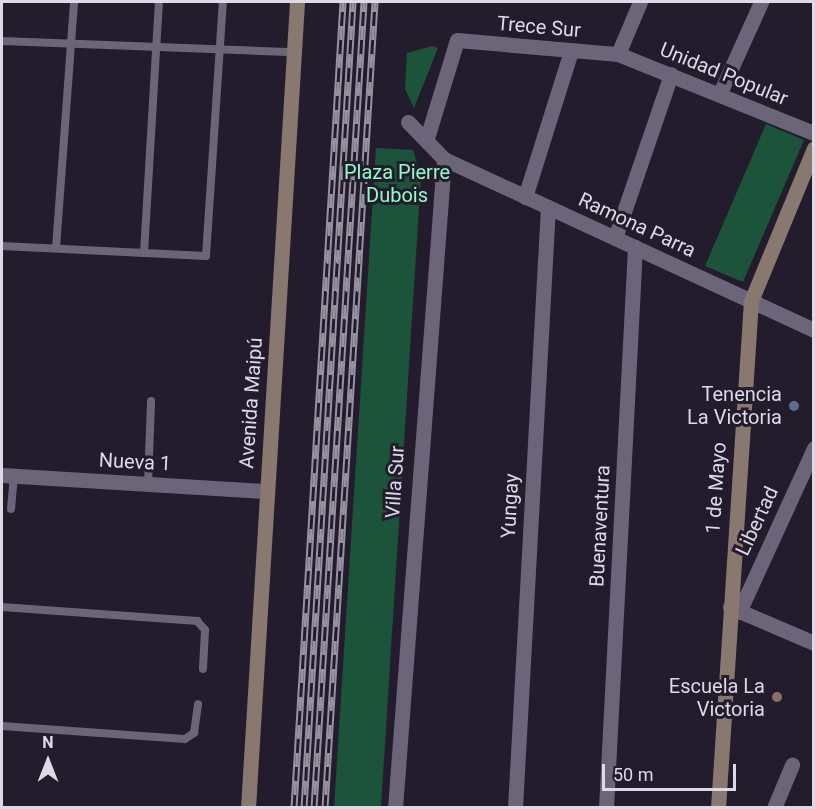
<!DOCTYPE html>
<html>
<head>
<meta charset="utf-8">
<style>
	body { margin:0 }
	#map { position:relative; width:815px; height:809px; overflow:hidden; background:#231c2d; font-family:Roboto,sans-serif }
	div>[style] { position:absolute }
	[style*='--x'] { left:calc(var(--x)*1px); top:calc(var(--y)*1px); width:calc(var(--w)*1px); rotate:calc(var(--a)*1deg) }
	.green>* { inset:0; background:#1c543b }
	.lane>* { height:8px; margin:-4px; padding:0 4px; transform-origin:4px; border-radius:4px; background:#6c6479 }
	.street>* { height:15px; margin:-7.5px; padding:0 7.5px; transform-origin:7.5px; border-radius:7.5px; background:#6c6479 }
	.secondary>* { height:15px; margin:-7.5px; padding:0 7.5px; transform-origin:7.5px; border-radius:7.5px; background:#897870 }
	.rail>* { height:7px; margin-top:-3.5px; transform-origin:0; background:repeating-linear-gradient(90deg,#231c2d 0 14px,#9792a0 0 28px); box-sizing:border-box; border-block:2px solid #9792a0 }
	.dots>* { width:16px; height:16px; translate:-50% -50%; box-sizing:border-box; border:3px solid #231c2d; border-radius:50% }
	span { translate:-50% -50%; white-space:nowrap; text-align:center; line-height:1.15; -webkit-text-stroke:6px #231c2d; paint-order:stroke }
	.street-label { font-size:20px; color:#ddd9e5 }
	.park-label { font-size:20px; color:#90fcc6 }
	.poi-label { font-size:20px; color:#ddd9e5 }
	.right { translate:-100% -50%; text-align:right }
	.frame { position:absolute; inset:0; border:3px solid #ddd9e5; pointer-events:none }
	.north { position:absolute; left:18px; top:731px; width:60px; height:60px; -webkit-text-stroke:4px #231c2d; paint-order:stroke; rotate:0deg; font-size:16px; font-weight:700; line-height:24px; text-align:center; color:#ddd9e5 }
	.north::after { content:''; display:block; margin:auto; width:21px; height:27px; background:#ddd9e5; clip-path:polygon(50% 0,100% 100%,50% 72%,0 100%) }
	.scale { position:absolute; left:602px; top:764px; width:134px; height:27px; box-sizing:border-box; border:3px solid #ddd9e5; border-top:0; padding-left:8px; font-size:18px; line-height:21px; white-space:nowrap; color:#ddd9e5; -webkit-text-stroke:4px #231c2d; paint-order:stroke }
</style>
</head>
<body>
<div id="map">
	<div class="green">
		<i style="clip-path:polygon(432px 46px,438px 48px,414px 108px,405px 89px,407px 53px)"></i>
		<i style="clip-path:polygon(766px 124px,804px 140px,743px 282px,705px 266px)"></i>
		<i style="clip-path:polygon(376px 148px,413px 150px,421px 176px,381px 807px,334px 807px)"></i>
	</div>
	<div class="lane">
		<i style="--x:2;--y:41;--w:292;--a:2.2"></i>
		<i style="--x:2;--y:246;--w:204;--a:2.8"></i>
		<i style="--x:206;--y:256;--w:255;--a:-86.2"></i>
		<i style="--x:56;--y:248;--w:247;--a:-85.8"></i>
		<i style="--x:144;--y:253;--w:251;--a:-86.6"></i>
		<i style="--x:148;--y:484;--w:83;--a:-87.9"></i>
		<i style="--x:11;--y:509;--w:33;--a:-85"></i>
		<i style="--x:2;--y:607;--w:196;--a:4.1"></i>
		<i style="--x:197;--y:621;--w:12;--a:48"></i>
		<i style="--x:205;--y:630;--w:39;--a:93"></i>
		<i style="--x:2;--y:726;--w:183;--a:4.1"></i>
		<i style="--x:185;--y:739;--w:11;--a:-34"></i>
		<i style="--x:194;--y:733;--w:29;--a:-82"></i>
	</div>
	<div class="street">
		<i style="--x:618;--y:54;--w:56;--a:-67.1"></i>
		<i style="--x:720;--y:93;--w:100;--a:-65.7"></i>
		<i style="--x:408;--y:122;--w:52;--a:45.8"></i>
		<i style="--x:444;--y:159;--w:408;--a:24.8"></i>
		<i style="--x:427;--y:138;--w:102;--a:-73"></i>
		<i style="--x:457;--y:40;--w:162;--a:5"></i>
		<i style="--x:618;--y:54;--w:211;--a:22"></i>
		<i style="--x:525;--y:197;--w:153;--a:-72.5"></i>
		<i style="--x:615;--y:238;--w:173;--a:-71.1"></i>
		<i style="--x:2;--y:475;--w:265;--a:3.5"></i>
		<i style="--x:730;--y:607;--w:91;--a:23.2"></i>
		<i style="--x:739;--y:612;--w:180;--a:-65.4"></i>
		<i style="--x:395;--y:808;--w:651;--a:-85.68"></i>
		<i style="--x:515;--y:808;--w:602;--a:-86.86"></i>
		<i style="--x:606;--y:808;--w:562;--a:-87.04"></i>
		<i style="--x:774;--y:808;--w:47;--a:-67.3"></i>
	</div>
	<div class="secondary">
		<i style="--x:248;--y:808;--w:807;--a:-86.52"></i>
		<i style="--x:718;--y:808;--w:508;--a:-86.28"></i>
		<i style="--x:751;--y:301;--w:165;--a:-67.6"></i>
	</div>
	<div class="rail">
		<i style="--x:294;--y:808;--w:807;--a:-86.52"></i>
		<i style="--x:304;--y:808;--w:807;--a:-86.52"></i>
		<i style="--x:314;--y:808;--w:808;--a:-86.45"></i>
		<i style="--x:325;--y:808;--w:808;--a:-86.45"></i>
	</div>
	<div class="dots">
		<i style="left:794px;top:406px;background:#5c6f8a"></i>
		<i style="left:777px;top:697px;background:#8d6e63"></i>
	</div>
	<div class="street-label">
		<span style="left:539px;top:27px;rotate:5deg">Trece Sur</span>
		<span style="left:724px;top:74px;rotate:22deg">Unidad Popular</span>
		<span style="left:637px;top:225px;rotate:25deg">Ramona Parra</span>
		<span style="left:251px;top:403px;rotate:-86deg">Avenida Maipú</span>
		<span style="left:135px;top:462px;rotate:3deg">Nueva 1</span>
		<span style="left:395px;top:482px;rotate:-86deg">Villa Sur</span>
		<span style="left:716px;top:488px;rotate:-86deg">1 de Mayo</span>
		<span style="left:510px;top:506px;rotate:-87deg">Yungay</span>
		<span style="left:757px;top:521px;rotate:-65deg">Libertad</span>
		<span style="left:600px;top:526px;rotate:-87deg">Buenaventura</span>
	</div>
	<div class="park-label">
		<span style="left:397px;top:184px">Plaza Pierre<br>Dubois</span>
	</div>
	<div class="poi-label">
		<span class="right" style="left:782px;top:406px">Tenencia<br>La Victoria</span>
		<span class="right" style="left:765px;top:698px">Escuela La<br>Victoria</span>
	</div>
	<div class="frame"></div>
	<div class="north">N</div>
	<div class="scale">50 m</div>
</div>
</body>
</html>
